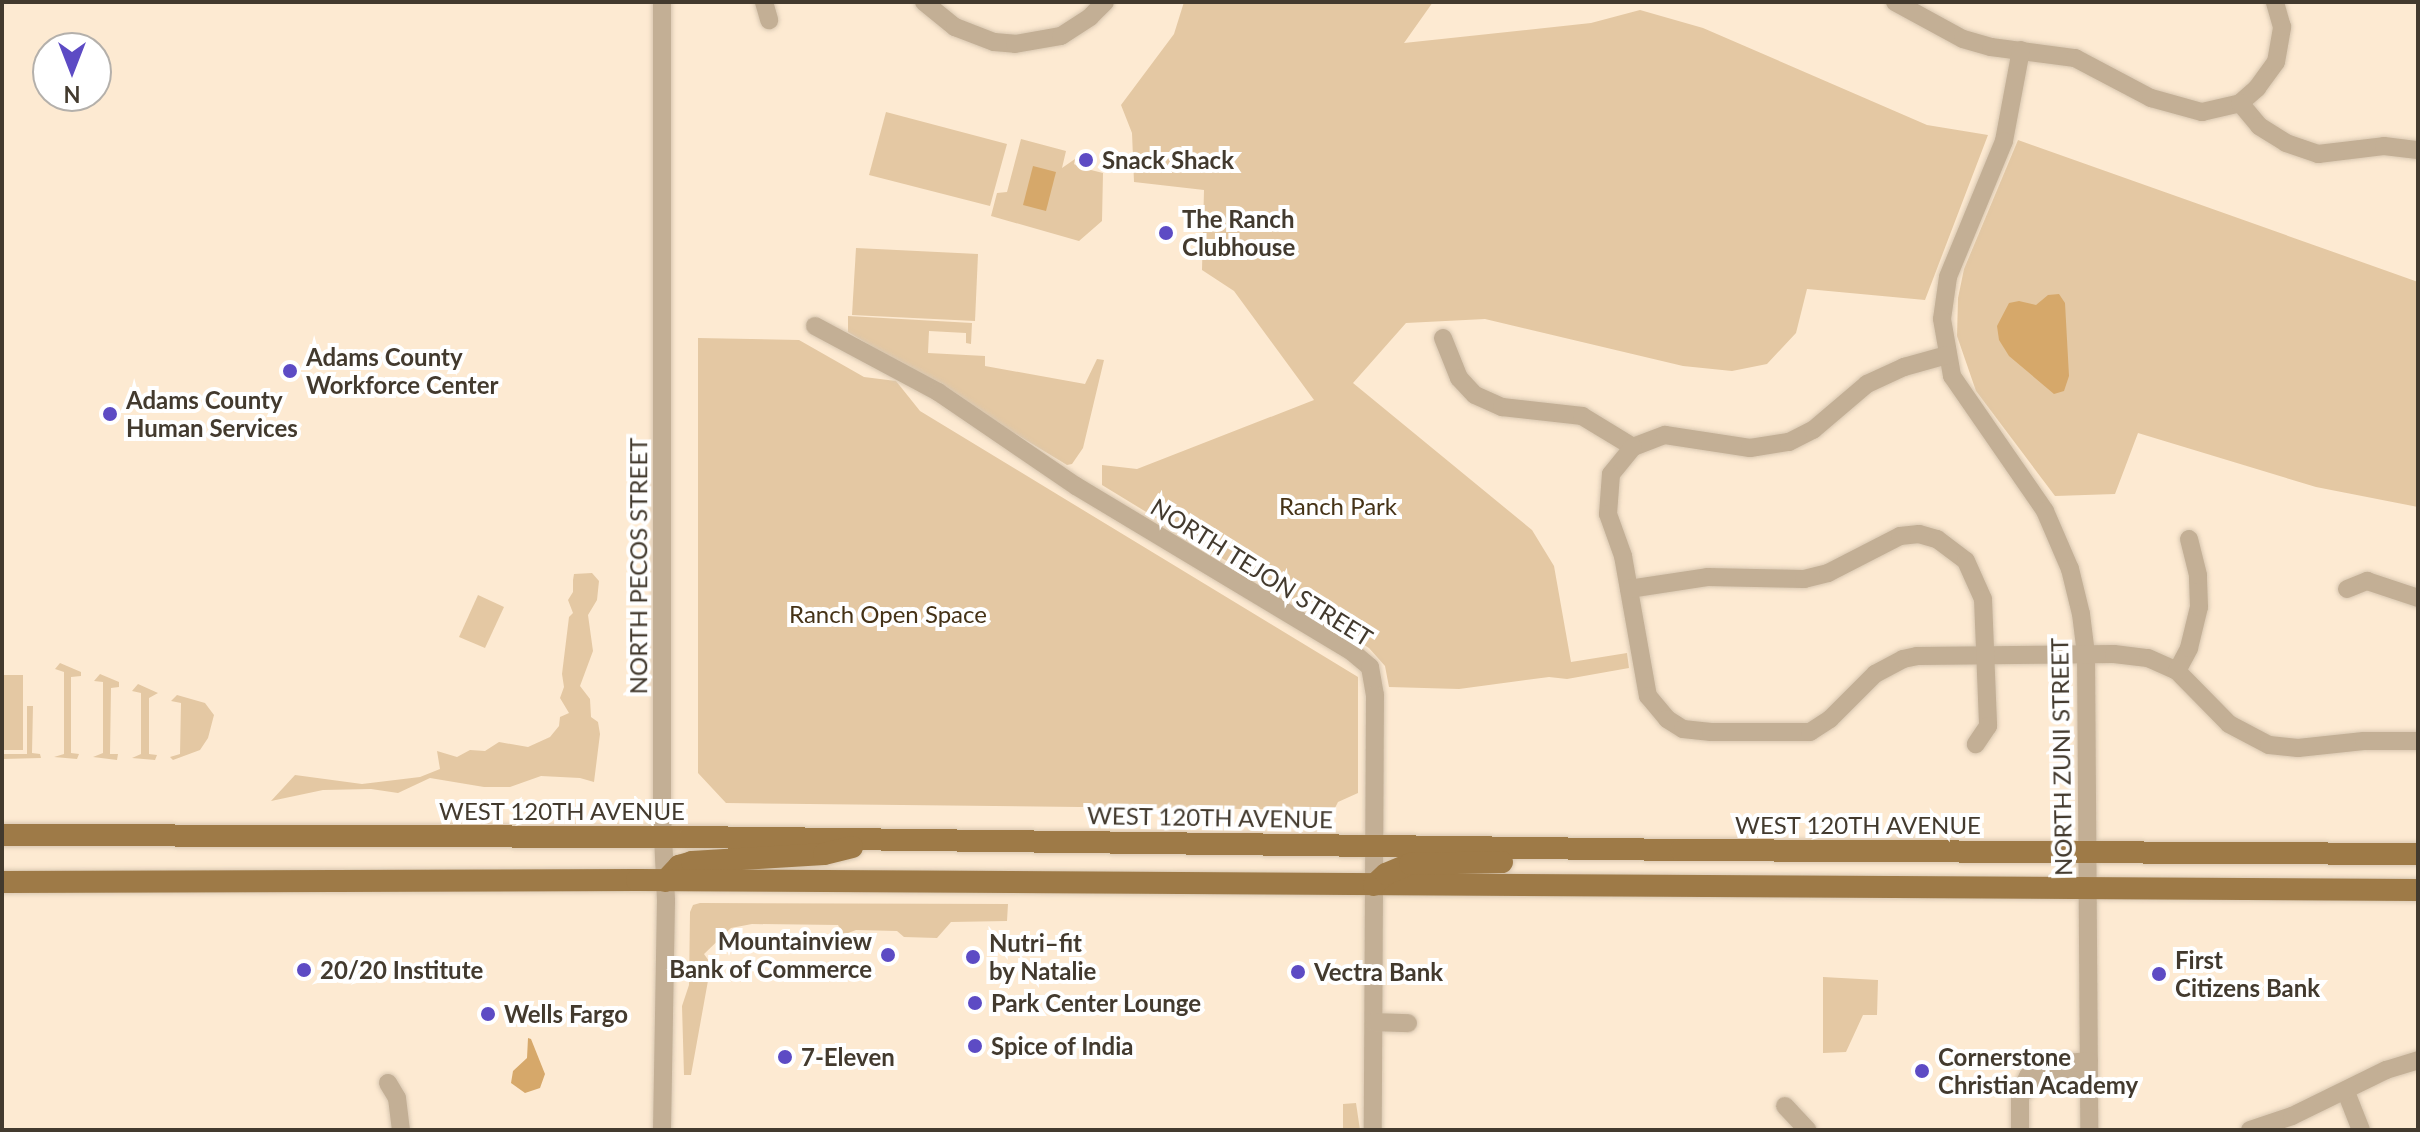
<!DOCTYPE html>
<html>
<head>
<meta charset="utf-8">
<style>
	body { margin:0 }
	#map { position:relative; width:2420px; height:1132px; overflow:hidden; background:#fdead2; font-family:Lato,sans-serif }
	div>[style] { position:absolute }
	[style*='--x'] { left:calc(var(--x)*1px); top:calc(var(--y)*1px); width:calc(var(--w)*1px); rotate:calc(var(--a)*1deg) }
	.green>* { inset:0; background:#e4c8a3 }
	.water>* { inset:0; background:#d6a86a }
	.roads { filter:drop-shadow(0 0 2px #d8c7b1) drop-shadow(0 0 2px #d8c7b1) }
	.minor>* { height:18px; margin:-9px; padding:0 9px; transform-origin:9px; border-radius:9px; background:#c3af95 }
	.major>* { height:22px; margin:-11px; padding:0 11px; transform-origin:11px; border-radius:11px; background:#9e7a47 }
	.dots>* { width:22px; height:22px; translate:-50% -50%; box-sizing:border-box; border:4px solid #fff; border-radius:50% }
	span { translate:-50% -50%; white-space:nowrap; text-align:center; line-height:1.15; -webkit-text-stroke:8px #fff; paint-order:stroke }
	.poi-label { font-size:24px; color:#433a2e; font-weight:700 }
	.left { translate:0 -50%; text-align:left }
	.right { translate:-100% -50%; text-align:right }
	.park-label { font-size:24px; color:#453216 }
	.street-label { font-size:24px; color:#433a2e }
	.frame { position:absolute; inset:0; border:4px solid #433a2e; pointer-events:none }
	.north { position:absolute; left:32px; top:32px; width:80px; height:80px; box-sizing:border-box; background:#fff; border:2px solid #b4b0ab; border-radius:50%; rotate:180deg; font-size:22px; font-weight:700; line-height:32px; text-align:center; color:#433a2e }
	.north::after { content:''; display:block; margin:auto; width:28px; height:36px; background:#5d4bc4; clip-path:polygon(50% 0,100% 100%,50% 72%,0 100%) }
</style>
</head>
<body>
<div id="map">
	<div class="green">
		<i style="clip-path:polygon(1184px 2px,1433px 2px,1404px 43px,1591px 23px,1640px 10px,1703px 28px,1927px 125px,1988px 135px,1925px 300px,1807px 289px,1796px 333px,1767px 364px,1732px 371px,1683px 366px,1485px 319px,1406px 323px,1353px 383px,1532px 530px,1554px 566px,1571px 662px,1627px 653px,1629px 668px,1567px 679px,1549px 677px,1459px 689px,1389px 687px,1385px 666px,1369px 648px,1102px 485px,1102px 465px,1137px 469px,1314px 400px,1234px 291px,1202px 270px,1204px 190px,1134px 182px,1132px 133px,1121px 105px,1174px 34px)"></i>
		<i style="clip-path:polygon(886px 112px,1007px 144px,990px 206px,869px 175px)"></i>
		<i style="clip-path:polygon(1021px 139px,1066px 151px,1062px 168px,1075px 159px,1074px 164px,1079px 167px,1103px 173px,1102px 221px,1079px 241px,991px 216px,997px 193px,1007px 192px)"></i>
		<i style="clip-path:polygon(2018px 140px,2418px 282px,2418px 507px,2316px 487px,2138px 433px,2115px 494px,2055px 496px,1976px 391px,1957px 336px,1958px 298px,1964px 269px)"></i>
		<i style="clip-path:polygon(856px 248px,978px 254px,975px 321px,852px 315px)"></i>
		<i style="clip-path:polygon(848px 316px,972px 323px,971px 344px,966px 343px,966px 333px,929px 331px,928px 353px,985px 356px,985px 366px,1085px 384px,1097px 359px,1104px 360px,1083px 448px,1072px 464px,1067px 465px,848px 332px)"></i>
		<i style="clip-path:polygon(698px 338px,799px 340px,864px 377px,896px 381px,920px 411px,1358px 677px,1358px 793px,1338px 802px,1334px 810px,726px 803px,698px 773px)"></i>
		<i style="clip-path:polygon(592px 573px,599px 581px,597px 600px,588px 615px,593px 651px,580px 686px,590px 699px,591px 717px,598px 722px,600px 734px,594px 782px,580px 778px,541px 776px,510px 787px,484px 787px,430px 778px,398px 793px,371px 789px,323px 790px,271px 801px,295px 775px,362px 784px,420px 777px,440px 769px,437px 751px,457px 757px,470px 750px,485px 751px,499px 742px,528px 747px,550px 737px,559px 726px,560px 717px,569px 713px,560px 698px,564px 687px,562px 674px,569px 617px,573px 613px,568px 600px,573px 592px,573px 580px,574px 574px)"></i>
		<i style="clip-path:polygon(478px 595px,504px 607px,485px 648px,459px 637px)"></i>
		<i style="clip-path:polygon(60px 663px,81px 672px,81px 676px,71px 677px,71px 753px,79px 754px,77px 759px,54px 757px,64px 754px,64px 672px,55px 669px)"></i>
		<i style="clip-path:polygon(100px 674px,119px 682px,119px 687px,111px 688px,110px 754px,118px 754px,117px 760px,93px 757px,103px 753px,103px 682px,94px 681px)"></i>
		<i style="clip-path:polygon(2px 675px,23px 675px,23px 750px,2px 750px)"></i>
		<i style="clip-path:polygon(138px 684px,158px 693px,149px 698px,149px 754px,157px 755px,155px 760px,132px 758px,141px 754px,141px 693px,132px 691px)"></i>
		<i style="clip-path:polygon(177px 695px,205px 703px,214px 715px,208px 738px,200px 750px,173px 760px,170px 757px,180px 754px,181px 703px,171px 701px)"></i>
		<i style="clip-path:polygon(27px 706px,33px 706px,32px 753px,40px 754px,41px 758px,2px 759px,2px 754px,27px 754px)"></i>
		<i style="clip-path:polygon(700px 903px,1008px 904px,1007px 921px,951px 922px,937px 938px,904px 937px,897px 931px,856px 930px,843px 935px,838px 925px,752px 924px,731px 928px,704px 954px,711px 964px,691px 1075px,684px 1075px,682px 1006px,689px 985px,690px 912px,693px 905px)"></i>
		<i style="clip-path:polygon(1823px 977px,1878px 980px,1877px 1015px,1863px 1015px,1846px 1052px,1823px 1053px)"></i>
		<i style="clip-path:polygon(1356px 1103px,1360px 1130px,1343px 1130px,1343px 1104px)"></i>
	</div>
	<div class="water">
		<i style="clip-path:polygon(1033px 166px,1056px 172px,1046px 211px,1023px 205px)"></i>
		<i style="clip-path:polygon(2059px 294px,2065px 303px,2069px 376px,2064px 391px,2054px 394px,2009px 356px,1999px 340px,1997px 326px,2009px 303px,2019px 301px,2036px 305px,2048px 295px)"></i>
		<i style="clip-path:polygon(528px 1038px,531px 1039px,545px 1074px,540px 1088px,525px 1093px,511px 1083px,513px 1071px,527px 1058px)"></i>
	</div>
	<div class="roads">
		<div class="minor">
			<i style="--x:662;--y:2;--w:813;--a:90"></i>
			<i style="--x:662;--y:815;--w:86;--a:87.3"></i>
			<i style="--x:666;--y:901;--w:229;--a:91"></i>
			<i style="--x:764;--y:2;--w:19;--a:74"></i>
			<i style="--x:924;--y:2;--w:40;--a:39"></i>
			<i style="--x:955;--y:27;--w:42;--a:21"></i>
			<i style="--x:994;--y:42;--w:21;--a:5"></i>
			<i style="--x:1015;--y:44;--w:47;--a:-9.9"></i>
			<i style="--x:1061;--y:36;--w:35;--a:-33"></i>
			<i style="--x:1090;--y:17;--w:21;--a:-45"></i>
			<i style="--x:1895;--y:2;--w:77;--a:28.6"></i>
			<i style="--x:1963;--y:39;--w:29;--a:16"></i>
			<i style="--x:1991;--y:47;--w:85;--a:7.5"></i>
			<i style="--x:2075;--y:58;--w:86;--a:27.8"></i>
			<i style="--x:2151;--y:98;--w:53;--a:15.4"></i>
			<i style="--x:2202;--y:112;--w:39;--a:-13"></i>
			<i style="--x:2240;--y:103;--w:23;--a:-41"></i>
			<i style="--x:2257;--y:88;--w:32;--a:-54"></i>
			<i style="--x:2276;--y:62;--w:36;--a:-80"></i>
			<i style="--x:2282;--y:27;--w:26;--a:-106"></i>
			<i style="--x:2021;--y:50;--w:93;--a:100.6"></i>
			<i style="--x:2004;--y:141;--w:147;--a:112.4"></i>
			<i style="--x:1948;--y:277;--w:42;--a:98.1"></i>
			<i style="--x:1942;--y:319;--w:58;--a:80"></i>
			<i style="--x:1952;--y:376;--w:164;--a:55.4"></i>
			<i style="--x:2045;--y:511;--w:63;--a:66.7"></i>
			<i style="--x:2070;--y:569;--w:46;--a:76.3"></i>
			<i style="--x:2081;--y:614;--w:40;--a:82.9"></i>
			<i style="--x:2086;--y:654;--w:476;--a:89.6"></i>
			<i style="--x:2240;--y:103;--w:30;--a:50"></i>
			<i style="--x:2259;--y:126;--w:32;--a:32"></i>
			<i style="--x:2286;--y:143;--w:34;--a:19"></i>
			<i style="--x:2318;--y:154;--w:66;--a:-6.9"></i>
			<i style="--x:2384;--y:146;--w:34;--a:7"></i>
			<i style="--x:815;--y:326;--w:140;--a:28.2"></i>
			<i style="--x:938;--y:392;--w:167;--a:34.3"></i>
			<i style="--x:1076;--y:486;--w:321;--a:31"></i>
			<i style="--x:1351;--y:651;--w:25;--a:40"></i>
			<i style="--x:1370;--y:667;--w:28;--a:80"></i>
			<i style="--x:1375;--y:695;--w:435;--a:90.3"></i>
			<i style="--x:1443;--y:338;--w:43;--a:68.2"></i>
			<i style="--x:1459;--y:378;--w:23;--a:47"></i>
			<i style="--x:1475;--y:395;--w:30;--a:24"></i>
			<i style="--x:1502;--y:407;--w:81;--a:6.4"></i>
			<i style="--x:1582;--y:416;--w:60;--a:31.3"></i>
			<i style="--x:1633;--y:447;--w:34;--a:-21"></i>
			<i style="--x:1665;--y:435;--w:86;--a:8.7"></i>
			<i style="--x:1750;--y:448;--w:39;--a:-9"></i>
			<i style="--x:1789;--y:442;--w:27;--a:-27"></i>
			<i style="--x:1813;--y:430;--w:71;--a:-40.4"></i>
			<i style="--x:1867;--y:384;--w:41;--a:-24.7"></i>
			<i style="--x:1904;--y:367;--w:45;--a:-15.6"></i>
			<i style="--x:1633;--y:447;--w:35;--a:129"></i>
			<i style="--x:1611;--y:474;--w:40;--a:94.3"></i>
			<i style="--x:1608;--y:514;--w:45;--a:70.3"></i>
			<i style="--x:1623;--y:556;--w:142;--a:79.9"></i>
			<i style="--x:1648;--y:696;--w:30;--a:50"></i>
			<i style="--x:1667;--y:719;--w:19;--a:32"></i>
			<i style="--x:1683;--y:729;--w:28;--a:6"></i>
			<i style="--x:1711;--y:732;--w:99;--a:0"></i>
			<i style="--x:1810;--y:732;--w:24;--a:-33"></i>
			<i style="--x:1830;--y:719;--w:64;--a:-45"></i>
			<i style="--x:1875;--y:674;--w:32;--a:-28"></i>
			<i style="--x:1903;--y:659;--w:14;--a:-12"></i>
			<i style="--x:1917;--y:656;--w:197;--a:-0.6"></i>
			<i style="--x:2114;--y:654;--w:34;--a:7"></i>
			<i style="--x:2148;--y:658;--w:32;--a:24"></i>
			<i style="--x:2177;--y:671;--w:74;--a:45.5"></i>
			<i style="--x:2229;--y:724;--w:45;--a:27.7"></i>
			<i style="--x:2269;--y:745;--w:29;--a:6"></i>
			<i style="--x:2298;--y:748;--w:66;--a:-6.1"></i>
			<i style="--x:2364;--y:741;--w:54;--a:0"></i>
			<i style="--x:1629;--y:589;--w:79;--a:-8.7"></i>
			<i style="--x:1707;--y:577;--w:97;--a:1.2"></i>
			<i style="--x:1804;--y:579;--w:25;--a:-14"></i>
			<i style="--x:1828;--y:573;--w:81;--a:-27.2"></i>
			<i style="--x:1900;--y:536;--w:19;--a:-6"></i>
			<i style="--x:1919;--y:534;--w:19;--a:16"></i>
			<i style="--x:1937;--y:539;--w:36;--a:37"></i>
			<i style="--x:1966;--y:561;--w:42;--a:65.9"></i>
			<i style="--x:1983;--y:599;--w:127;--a:87.7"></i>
			<i style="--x:1988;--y:726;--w:22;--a:124"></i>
			<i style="--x:2347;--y:589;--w:22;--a:-22"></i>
			<i style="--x:2367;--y:581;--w:54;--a:18.4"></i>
			<i style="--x:2177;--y:671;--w:26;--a:-62"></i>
			<i style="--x:2189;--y:648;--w:42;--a:-76.3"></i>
			<i style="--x:2199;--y:607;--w:32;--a:-92"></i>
			<i style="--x:2198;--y:575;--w:37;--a:-104"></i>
			<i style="--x:1374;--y:1022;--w:34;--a:2"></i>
			<i style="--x:388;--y:1083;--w:17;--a:59"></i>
			<i style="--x:397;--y:1098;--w:32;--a:83"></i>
			<i style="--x:2025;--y:1091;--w:16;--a:-40"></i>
			<i style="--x:2037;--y:1081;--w:24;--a:-12"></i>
			<i style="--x:2060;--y:1076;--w:29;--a:2"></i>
			<i style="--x:2346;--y:1092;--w:41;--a:68.5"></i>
			<i style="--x:1785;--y:1106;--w:33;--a:47"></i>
			<i style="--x:2020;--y:1130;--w:38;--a:-90"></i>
			<i style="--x:2020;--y:1092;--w:18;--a:-63"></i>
			<i style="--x:2028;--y:1076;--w:20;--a:-33"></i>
			<i style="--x:2045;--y:1065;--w:44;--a:-5.2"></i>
			<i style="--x:2250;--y:1130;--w:44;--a:-18.4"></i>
			<i style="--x:2292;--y:1116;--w:105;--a:-26.1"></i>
			<i style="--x:2386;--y:1070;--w:34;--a:-17"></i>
		</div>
		<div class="major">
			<i style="--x:2;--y:835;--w:687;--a:0.17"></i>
			<i style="--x:689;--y:837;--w:992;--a:0.75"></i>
			<i style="--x:1681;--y:850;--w:737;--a:0.31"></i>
			<i style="--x:665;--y:881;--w:21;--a:-47"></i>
			<i style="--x:679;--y:866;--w:14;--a:-17"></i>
			<i style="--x:692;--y:862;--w:132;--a:-3.5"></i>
			<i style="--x:824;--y:854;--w:29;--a:-14"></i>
			<i style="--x:2;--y:882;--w:635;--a:-0.18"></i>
			<i style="--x:637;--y:880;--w:1781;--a:0.32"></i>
			<i style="--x:1374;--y:885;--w:16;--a:-43"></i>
			<i style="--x:1386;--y:874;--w:26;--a:-23"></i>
			<i style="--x:1410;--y:864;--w:92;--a:-1.2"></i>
		</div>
	</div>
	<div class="dots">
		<i style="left:1086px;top:160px;background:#5d4bc4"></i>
		<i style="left:1166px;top:233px;background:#5d4bc4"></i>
		<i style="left:290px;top:371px;background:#5d4bc4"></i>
		<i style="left:110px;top:414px;background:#5d4bc4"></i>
		<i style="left:888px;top:955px;background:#5d4bc4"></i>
		<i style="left:973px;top:957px;background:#5d4bc4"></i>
		<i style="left:304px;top:970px;background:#5d4bc4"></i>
		<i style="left:1298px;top:972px;background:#5d4bc4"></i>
		<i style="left:2159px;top:974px;background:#5d4bc4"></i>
		<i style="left:975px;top:1003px;background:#5d4bc4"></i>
		<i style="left:488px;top:1014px;background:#5d4bc4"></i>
		<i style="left:975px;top:1046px;background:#5d4bc4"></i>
		<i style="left:785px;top:1057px;background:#5d4bc4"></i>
		<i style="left:1922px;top:1071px;background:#5d4bc4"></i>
	</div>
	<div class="poi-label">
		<span class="left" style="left:1102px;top:160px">Snack Shack</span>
		<span class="left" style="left:1182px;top:233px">The Ranch<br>Clubhouse</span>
		<span class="left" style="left:306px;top:371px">Adams County<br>Workforce Center</span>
		<span class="left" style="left:126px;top:414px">Adams County<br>Human Services</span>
		<span class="right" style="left:872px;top:955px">Mountainview<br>Bank of Commerce</span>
		<span class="left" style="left:989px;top:957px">Nutri–fit<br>by Natalie</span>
		<span class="left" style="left:2175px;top:974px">First<br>Citizens Bank</span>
		<span class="left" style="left:320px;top:970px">20/20 Institute</span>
		<span class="left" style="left:1314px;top:972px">Vectra Bank</span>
		<span class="left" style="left:991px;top:1003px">Park Center Lounge</span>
		<span class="left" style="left:504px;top:1014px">Wells Fargo</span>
		<span class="left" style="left:991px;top:1046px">Spice of India</span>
		<span class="left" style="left:801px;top:1057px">7-Eleven</span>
		<span class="left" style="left:1938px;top:1071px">Cornerstone<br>Christian Academy</span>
	</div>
	<div class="park-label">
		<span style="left:1338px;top:506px">Ranch Park</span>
		<span style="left:888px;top:614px">Ranch Open Space</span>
	</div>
	<div class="street-label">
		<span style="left:638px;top:566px;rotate:-90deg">NORTH PECOS STREET</span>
		<span style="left:1262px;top:572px;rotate:32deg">NORTH TEJON STREET</span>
		<span style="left:2061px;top:757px;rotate:-91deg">NORTH ZUNI STREET</span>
		<span style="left:562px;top:811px">WEST 120TH AVENUE</span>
		<span style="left:1210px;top:817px;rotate:1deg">WEST 120TH AVENUE</span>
		<span style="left:1858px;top:825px">WEST 120TH AVENUE</span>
	</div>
	<div class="frame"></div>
	<div class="north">N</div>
</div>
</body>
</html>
